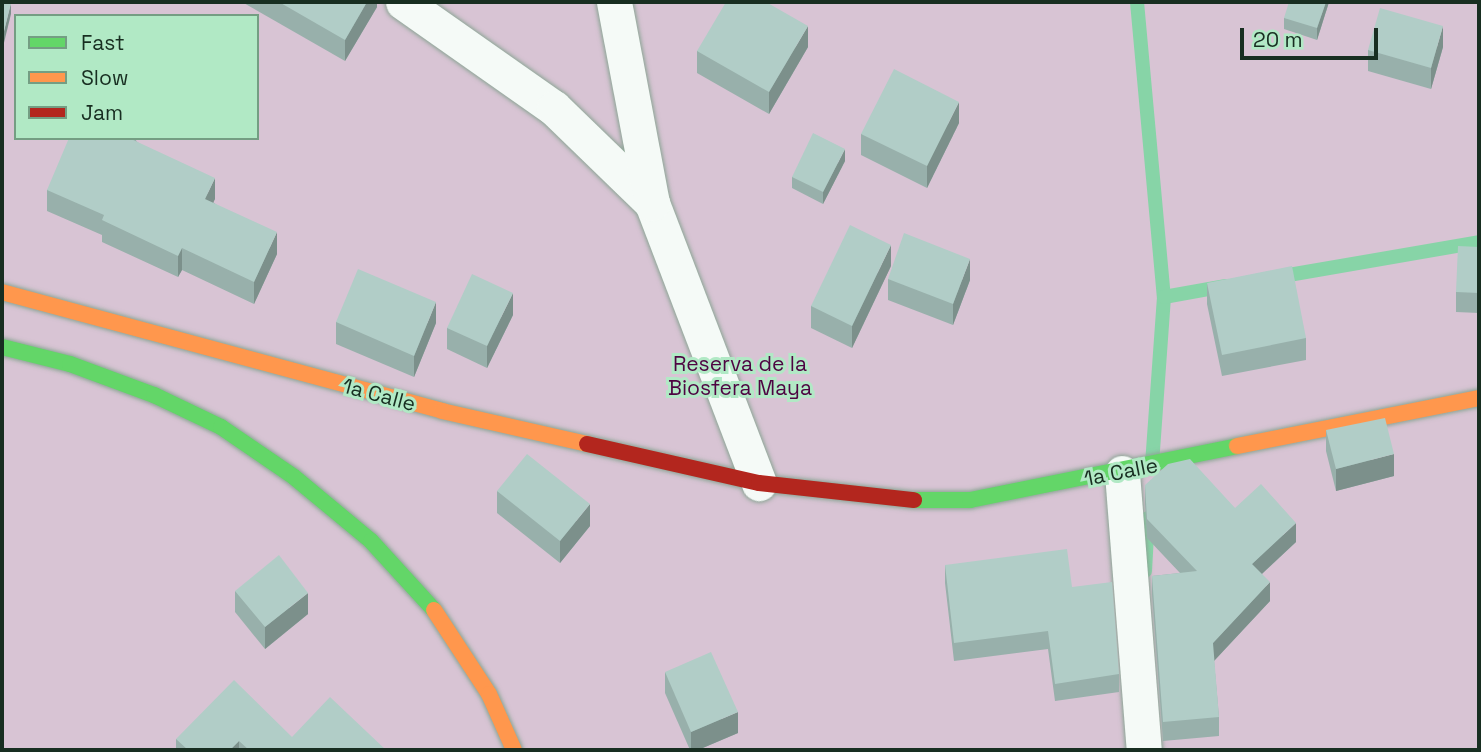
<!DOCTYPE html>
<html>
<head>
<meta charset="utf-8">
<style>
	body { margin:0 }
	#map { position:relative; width:1481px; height:752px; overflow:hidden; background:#bedcc8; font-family:"Space Grotesk",sans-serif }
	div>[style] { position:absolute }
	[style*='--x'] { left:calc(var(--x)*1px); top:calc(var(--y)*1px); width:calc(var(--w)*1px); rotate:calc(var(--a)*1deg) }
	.green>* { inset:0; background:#d8c4d4 }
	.stream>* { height:14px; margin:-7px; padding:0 7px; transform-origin:7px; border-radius:7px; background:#87d4a7 }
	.roads { filter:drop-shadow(0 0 2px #8da596) drop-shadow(0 0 2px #8da596) }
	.street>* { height:35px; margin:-17.5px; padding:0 17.5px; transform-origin:17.5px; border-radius:17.5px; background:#f5faf7 }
	.fast>* { height:16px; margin:-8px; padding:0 8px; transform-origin:8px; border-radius:8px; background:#63d668 }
	.slow>* { height:16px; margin:-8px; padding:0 8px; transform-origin:8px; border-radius:8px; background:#ff974d }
	.jam>* { height:16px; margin:-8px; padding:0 8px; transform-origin:8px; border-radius:8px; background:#b3261e }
	.wall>* { inset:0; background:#98b0ab }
	.shaded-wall>* { inset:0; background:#7c908b }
	.building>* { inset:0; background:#b1cdc7 }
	span { translate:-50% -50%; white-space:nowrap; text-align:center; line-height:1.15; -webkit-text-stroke:6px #b1e9c5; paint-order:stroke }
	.park-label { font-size:21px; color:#4e0442 }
	.street-label { font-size:21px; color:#182e21 }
	.frame { position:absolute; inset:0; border:4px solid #182e21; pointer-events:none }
	.legend { position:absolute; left:14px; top:14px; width:245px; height:126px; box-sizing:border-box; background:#b1e9c5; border:2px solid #749e83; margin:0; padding:9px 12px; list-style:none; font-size:21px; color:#182e21 }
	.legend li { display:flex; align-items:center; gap:14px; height:35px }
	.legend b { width:35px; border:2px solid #749e83 }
	.scale { position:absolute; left:1240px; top:28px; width:138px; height:32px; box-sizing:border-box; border:4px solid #182e21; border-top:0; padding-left:9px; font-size:21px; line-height:24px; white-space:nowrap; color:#182e21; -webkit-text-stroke:5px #b1e9c5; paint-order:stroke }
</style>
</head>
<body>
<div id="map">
	<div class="green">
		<i style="clip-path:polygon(evenodd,2px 2px,1479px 2px,1479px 750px,2px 750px,2px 2px,16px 16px,257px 16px,257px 138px,16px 138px,16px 16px)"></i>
	</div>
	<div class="stream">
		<i style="--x:1137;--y:2;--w:296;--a:84.8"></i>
		<i style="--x:1164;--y:297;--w:166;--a:94.1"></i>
		<i style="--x:1277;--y:277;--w:205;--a:-9.8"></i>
		<i style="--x:1164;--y:297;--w:63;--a:-10.1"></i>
		<i style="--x:1145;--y:571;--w:53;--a:-86.8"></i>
	</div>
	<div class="roads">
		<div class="street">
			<i style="--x:403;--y:2;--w:184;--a:35.1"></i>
			<i style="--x:554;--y:108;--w:136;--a:44.1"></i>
			<i style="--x:652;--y:203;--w:300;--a:69.1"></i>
			<i style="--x:614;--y:2;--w:205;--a:79.3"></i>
			<i style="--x:1122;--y:473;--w:278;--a:85.5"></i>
		</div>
		<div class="fast">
			<i style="--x:2;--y:347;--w:70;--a:14"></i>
			<i style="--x:70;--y:364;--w:90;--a:20.3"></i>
			<i style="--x:154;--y:395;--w:74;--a:25.5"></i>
			<i style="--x:221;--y:427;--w:88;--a:34.4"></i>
			<i style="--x:294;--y:477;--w:100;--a:39.7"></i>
			<i style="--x:371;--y:541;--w:93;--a:47.6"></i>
			<i style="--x:914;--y:500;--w:56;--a:0"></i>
			<i style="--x:970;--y:500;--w:272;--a:-11.4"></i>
		</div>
		<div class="slow">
			<i style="--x:2;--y:292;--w:456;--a:15.1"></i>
			<i style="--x:442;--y:411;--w:149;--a:12.8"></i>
			<i style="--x:1237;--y:446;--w:247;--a:-11.2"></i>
			<i style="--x:434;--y:610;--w:100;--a:56.8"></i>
			<i style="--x:489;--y:694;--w:61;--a:65.9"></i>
		</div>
		<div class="jam">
			<i style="--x:587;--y:444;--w:176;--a:12.8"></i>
			<i style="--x:759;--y:483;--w:156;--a:6.3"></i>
		</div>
	</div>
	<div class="wall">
		<i style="clip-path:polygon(242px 2px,377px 2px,377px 7px,345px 61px)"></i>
		<i style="clip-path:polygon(1329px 2px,1317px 40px,1284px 29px,1284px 18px)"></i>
		<i style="clip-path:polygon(808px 47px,769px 114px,697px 73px,697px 51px)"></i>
		<i style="clip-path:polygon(1443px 47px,1431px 89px,1368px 71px,1368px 50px)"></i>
		<i style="clip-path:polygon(959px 123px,927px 188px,861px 155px,861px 134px)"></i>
		<i style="clip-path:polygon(137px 138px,136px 141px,215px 199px,213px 202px,277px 254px,254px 304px,182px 270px,178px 277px,102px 242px,102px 235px,47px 211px,47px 190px)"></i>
		<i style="clip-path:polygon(845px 161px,823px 204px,792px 188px,792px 177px)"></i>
		<i style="clip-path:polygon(1479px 247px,1479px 313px,1456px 312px,1456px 292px)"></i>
		<i style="clip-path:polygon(891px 266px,852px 348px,811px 328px,811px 306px)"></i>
		<i style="clip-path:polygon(888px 279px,970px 280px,953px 325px,888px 300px)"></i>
		<i style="clip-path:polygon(1207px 283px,1306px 338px,1306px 360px,1222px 376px,1207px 304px)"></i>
		<i style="clip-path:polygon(513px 315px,487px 368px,447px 349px,447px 328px)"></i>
		<i style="clip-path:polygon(336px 322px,436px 323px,414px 377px,336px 344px)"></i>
		<i style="clip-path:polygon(1326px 430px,1394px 476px,1336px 491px,1326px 451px)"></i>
		<i style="clip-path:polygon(1145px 485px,1235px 508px,1296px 542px,1262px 574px,1270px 601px,1214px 661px,1219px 717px,1219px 736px,1163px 741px,1152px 595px,1152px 576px,1180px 573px,1147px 538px,1145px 504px)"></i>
		<i style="clip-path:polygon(497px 491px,590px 526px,560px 563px,497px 513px)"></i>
		<i style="clip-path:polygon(945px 565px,1072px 587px,1119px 674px,1119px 692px,1055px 701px,1048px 649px,954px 661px,945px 583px)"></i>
		<i style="clip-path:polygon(235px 591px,308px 614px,265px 649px,235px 612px)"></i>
		<i style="clip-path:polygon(665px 672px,738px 733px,698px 750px,690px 750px,665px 693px)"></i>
		<i style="clip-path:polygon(292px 737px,386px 750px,176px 750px,176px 739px)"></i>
	</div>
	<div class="shaded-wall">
		<i style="clip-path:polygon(367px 2px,377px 2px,377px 7px,345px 61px,345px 40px)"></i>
		<i style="clip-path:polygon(1326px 2px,1329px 2px,1317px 40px,1317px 28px)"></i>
		<i style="clip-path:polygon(11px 3px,11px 14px,2px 51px,2px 39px)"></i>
		<i style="clip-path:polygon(808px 26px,808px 47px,769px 114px,769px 92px)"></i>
		<i style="clip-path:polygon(1443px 26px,1443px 47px,1431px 89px,1431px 68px)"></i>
		<i style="clip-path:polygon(959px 102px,959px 123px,927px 188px,927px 166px)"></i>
		<i style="clip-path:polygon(845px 149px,845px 161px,823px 204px,823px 192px)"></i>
		<i style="clip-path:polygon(215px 178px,215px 199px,205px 220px,205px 199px)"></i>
		<i style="clip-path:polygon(277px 232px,277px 254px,254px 304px,254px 282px)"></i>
		<i style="clip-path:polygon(891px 245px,891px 266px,852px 348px,852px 326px)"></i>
		<i style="clip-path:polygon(182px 248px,182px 270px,178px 277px,178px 256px)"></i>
		<i style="clip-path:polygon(970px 259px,970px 280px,953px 325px,953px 304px)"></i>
		<i style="clip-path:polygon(513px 293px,513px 315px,487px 368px,487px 346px)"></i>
		<i style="clip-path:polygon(436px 302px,436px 323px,414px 377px,414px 356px)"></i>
		<i style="clip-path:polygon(1394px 454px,1394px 476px,1336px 491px,1336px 469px)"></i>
		<i style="clip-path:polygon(590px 504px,590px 526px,560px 563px,560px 541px)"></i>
		<i style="clip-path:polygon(1296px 523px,1296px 542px,1252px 583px,1252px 564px)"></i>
		<i style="clip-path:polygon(1270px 582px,1270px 601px,1213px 662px,1213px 643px)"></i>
		<i style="clip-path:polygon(308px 593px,308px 614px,265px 649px,265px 627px)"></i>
		<i style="clip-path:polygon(738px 712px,738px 733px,698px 750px,691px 750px,691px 732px)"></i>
		<i style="clip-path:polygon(239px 741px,239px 750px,230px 750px)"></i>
	</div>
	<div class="building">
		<i style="clip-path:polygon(2px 2px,11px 3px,2px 39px)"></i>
		<i style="clip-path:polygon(279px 2px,367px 2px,345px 40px)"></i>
		<i style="clip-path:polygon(726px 2px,766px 2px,808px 26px,769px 92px,697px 51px)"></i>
		<i style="clip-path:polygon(1289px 2px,1326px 2px,1317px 28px,1284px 18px)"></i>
		<i style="clip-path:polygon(1380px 8px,1443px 26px,1431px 68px,1368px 50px)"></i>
		<i style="clip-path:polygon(894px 69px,959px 102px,927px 166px,861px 134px)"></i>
		<i style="clip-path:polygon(813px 133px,845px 149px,823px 192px,792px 177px)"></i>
		<i style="clip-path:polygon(69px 138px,129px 138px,215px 178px,205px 199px,277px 232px,254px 282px,182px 248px,178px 256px,102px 220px,104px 215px,47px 190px)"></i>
		<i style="clip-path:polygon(850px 225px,891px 245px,852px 326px,811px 306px)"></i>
		<i style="clip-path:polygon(904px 233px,970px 259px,953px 304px,888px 279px)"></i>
		<i style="clip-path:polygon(1458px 246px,1479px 247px,1479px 293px,1456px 292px)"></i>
		<i style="clip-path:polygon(1292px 266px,1306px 338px,1222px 355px,1207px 283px)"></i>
		<i style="clip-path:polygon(358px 269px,436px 302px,414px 356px,336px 322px)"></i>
		<i style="clip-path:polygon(472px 274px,513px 293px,487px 346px,447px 328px)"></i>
		<i style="clip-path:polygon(1385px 418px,1394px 454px,1336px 469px,1326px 430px)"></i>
		<i style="clip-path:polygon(527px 454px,590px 504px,560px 541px,497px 491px)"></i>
		<i style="clip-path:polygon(1190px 459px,1235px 508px,1261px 484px,1296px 523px,1252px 564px,1270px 582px,1213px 643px,1219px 717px,1163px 722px,1152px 576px,1197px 571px,1147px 519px,1145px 485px,1168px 464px)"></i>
		<i style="clip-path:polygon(1067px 549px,1072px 587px,1112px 582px,1119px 674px,1055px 684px,1048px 631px,954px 643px,945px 565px)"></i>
		<i style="clip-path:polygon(279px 555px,308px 593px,265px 627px,235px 591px)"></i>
		<i style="clip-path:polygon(711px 652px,738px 712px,691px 732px,665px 672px)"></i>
		<i style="clip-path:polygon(234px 680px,292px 737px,330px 697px,386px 750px,249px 750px,239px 741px,230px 750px,188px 750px,176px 739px)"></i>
	</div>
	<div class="park-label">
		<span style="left:740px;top:376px">Reserva de la<br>Biosfera Maya</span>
	</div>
	<div class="street-label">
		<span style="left:379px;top:395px;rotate:15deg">1a Calle</span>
		<span style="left:1121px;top:472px;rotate:-11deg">1a Calle</span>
	</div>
	<div class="frame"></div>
	<ul class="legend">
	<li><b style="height:9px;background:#63d668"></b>Fast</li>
	<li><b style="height:9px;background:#ff974d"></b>Slow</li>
	<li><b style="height:9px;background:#b3261e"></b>Jam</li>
	</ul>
	<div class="scale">20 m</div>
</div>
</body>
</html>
